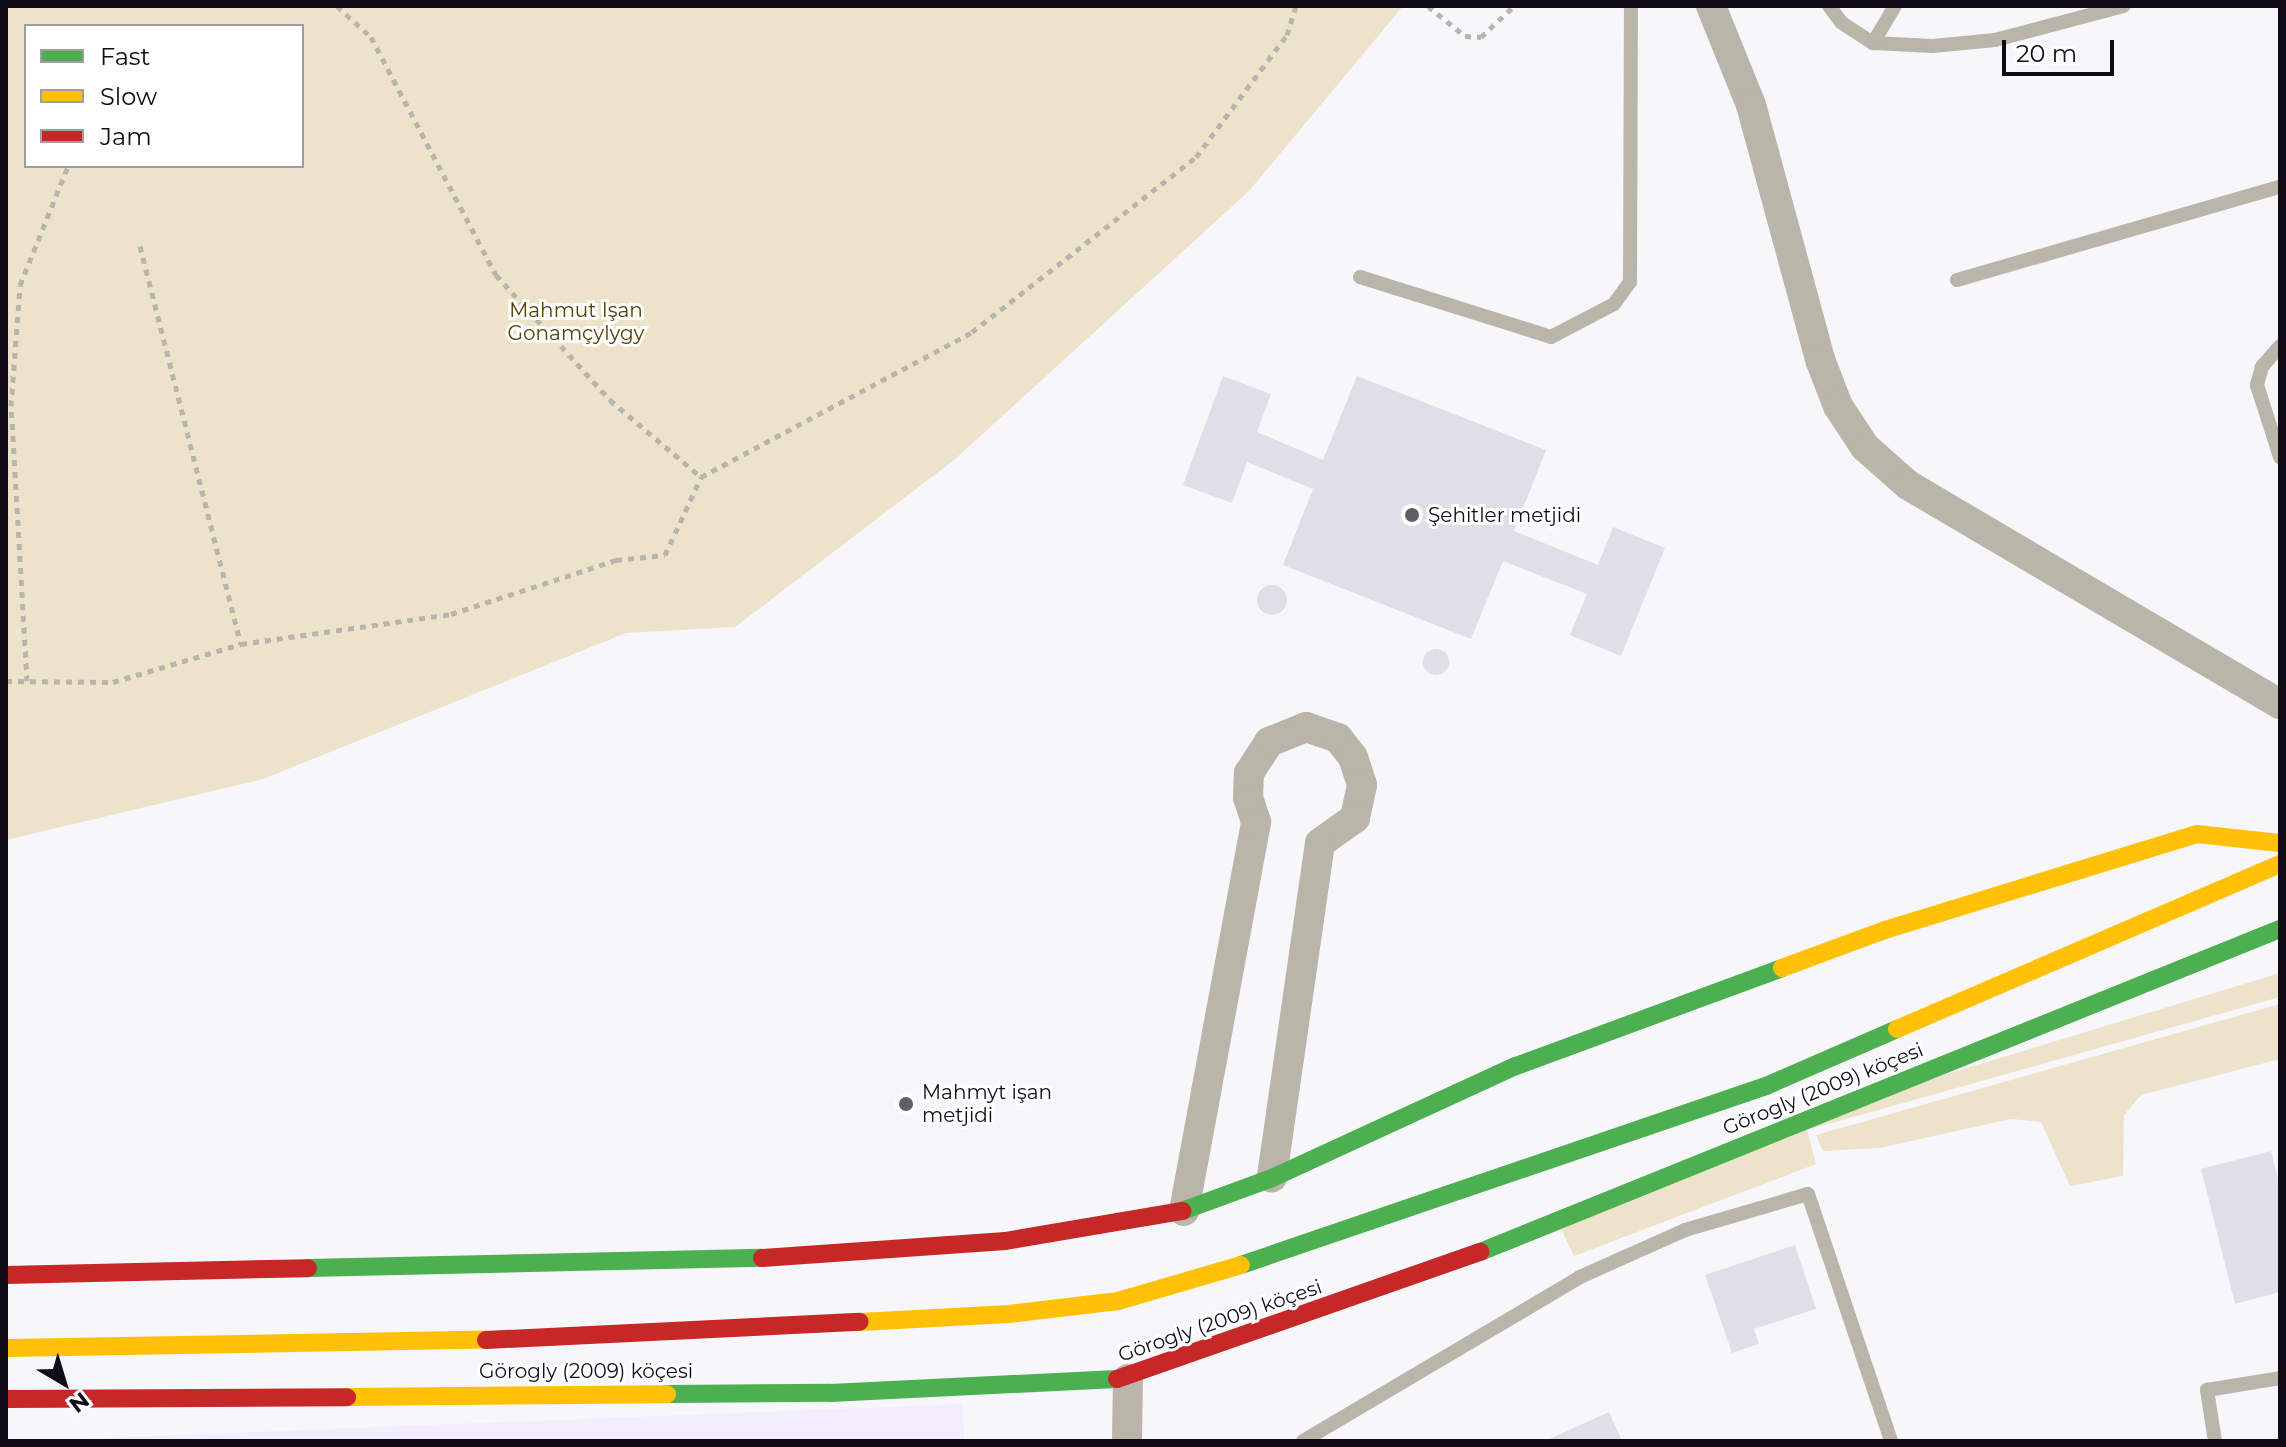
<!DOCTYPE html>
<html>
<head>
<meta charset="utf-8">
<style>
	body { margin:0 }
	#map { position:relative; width:2286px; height:1447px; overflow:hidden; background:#f7f6fa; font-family:Montserrat,sans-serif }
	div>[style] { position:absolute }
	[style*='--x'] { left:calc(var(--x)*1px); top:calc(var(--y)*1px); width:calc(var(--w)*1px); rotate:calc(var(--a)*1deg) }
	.built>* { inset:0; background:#f2eefd }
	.green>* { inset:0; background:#ece3ca }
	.building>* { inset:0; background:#e0dee6 }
	.round { border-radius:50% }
	.path>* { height:5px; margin-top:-2.5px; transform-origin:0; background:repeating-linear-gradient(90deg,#b8b5af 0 6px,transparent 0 12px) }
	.lane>* { height:14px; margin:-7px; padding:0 7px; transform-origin:7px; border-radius:7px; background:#b9b5a8 }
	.street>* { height:30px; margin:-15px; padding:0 15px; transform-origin:15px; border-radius:15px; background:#b9b5a8 }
	.fast>* { height:18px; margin:-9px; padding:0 9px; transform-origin:9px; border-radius:9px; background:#4caf50 }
	.slow>* { height:18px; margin:-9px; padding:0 9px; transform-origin:9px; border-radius:9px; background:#ffc107 }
	.jam>* { height:18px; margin:-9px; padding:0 9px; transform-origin:9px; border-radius:9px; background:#c62828 }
	.dots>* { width:22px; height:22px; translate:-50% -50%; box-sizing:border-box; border:4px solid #fff; border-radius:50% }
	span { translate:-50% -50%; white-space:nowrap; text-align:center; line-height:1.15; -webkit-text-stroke:6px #fff; paint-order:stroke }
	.park-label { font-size:20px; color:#534204 }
	.poi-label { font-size:20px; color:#0f0c17 }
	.left { translate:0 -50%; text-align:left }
	.street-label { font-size:20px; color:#0f0c17 }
	.frame { position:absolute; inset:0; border:8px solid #0f0c17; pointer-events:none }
	.legend { position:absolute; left:24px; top:24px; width:280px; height:144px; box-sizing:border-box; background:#fff; border:2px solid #9f9ea2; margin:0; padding:10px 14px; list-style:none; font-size:24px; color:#0f0c17 }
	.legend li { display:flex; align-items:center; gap:16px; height:40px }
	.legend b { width:40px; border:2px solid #9f9ea2 }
	.north { position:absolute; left:24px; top:1343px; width:80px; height:80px; -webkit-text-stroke:6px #fff; paint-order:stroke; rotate:142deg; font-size:22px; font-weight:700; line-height:32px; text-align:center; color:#0f0c17 }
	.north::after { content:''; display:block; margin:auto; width:28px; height:36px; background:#0f0c17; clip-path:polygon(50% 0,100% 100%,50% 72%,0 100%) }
	.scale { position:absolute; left:2002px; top:40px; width:112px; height:36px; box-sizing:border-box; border:4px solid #0f0c17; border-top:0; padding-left:10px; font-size:24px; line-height:28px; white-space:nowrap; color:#0f0c17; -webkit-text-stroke:6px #fff; paint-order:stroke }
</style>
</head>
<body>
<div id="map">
	<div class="built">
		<i style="clip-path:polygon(963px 1404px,964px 1441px,23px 1441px)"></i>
	</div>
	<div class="green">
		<i style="clip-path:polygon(evenodd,6px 6px,1403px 6px,1249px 191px,954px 460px,735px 627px,626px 633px,263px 779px,6px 840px,6px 6px,26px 26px,302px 26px,302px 166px,26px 166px,26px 26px)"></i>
		<i style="clip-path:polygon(2280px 973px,2280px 997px,1807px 1130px,1816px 1164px,1574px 1256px,1559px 1224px,1901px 1088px)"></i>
		<i style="clip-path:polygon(2280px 1004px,2280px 1059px,2141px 1095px,2124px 1115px,2123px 1176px,2070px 1186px,2041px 1122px,2011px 1119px,1879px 1148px,1823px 1151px,1816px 1135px)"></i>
	</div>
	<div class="building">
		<i style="clip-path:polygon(1223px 376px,1271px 394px,1257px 432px,1323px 460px,1357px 376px,1546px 450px,1514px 531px,1598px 565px,1613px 527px,1665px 548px,1621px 656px,1570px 635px,1587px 594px,1503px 561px,1471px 639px,1283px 565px,1313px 489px,1247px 462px,1232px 503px,1183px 485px)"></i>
		<i class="round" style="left:1257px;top:585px;width:30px;height:30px"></i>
		<i class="round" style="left:1423px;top:649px;width:26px;height:26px"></i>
		<i style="clip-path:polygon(2271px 1151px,2280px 1187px,2280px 1292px,2235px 1304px,2201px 1169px)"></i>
		<i style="clip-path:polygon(1795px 1245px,1816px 1309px,1754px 1329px,1759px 1344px,1732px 1353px,1705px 1275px)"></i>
		<i style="clip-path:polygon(1609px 1412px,1622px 1441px,1545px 1441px)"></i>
	</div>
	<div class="path">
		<i style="--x:337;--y:6;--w:46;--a:42.4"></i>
		<i style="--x:371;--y:37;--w:269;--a:62.3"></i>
		<i style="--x:496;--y:275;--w:169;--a:47.6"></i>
		<i style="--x:610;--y:400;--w:119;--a:40.2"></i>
		<i style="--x:1428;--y:6;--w:48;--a:39"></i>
		<i style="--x:1465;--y:36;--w:16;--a:4"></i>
		<i style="--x:1481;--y:37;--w:45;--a:-43.2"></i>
		<i style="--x:140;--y:246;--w:411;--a:75.8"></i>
		<i style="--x:6;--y:681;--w:107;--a:0.5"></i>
		<i style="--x:113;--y:682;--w:134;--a:-16.5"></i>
		<i style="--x:241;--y:644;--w:212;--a:-8.1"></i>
		<i style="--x:451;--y:614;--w:174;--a:-18.1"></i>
		<i style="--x:616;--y:560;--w:49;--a:-5.8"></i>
		<i style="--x:665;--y:555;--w:86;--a:-65.2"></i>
		<i style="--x:701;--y:477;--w:307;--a:-28.1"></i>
		<i style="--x:972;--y:332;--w:284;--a:-38"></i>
		<i style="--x:1196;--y:157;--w:152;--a:-53.3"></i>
		<i style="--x:1287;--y:35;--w:30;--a:-73"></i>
		<i style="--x:27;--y:681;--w:275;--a:-93.3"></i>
		<i style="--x:11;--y:406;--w:121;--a:-85.7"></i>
		<i style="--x:20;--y:285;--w:128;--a:-68"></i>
	</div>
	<div class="lane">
		<i style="--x:1829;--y:6;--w:21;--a:53"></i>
		<i style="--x:1842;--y:23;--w:37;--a:33"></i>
		<i style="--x:1873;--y:43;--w:60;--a:2.9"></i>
		<i style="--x:1933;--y:46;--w:62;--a:-5.5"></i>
		<i style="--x:1995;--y:40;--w:133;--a:-14.8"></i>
		<i style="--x:1873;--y:43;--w:43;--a:-59.3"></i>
		<i style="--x:1360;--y:277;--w:200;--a:17.4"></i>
		<i style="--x:1551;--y:337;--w:71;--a:-27.6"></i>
		<i style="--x:1614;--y:304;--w:27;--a:-54"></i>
		<i style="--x:1630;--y:282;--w:276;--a:-89.8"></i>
		<i style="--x:1957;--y:280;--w:336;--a:-16.1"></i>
		<i style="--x:2280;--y:346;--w:28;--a:131"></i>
		<i style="--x:2262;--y:367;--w:19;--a:106"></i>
		<i style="--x:2257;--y:385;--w:76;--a:72.3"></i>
		<i style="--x:1303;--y:1441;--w:322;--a:-30.6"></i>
		<i style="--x:1580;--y:1277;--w:115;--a:-24.1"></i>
		<i style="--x:1685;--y:1230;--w:128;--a:-16.3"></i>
		<i style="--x:1808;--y:1194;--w:261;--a:71.4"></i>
		<i style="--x:2215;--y:1441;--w:52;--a:-98.9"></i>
		<i style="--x:2207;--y:1390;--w:74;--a:-9.3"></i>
	</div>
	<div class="street">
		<i style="--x:1711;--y:6;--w:107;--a:68"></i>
		<i style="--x:1751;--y:105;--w:266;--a:74.8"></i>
		<i style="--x:1821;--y:362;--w:47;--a:68.9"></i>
		<i style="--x:1838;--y:406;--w:49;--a:56.6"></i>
		<i style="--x:1865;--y:447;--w:57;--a:41.5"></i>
		<i style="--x:1908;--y:485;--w:432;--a:30.5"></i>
		<i style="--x:1184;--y:1211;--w:396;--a:-79.5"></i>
		<i style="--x:1256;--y:822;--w:25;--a:-108"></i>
		<i style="--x:1248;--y:798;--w:25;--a:-88"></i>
		<i style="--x:1249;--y:773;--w:37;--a:-57"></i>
		<i style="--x:1269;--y:742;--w:40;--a:-22"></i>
		<i style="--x:1306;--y:727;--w:34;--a:19"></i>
		<i style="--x:1338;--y:738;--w:24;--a:52"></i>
		<i style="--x:1353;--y:757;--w:29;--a:72"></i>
		<i style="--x:1362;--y:785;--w:34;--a:102"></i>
		<i style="--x:1355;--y:818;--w:43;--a:144.5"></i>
		<i style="--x:1320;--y:843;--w:338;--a:98.2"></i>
		<i style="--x:1127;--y:1441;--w:62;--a:-89.1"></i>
	</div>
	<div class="fast">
		<i style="--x:1182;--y:1211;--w:96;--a:-20.1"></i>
		<i style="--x:1272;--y:1178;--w:268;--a:-24.7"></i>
		<i style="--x:1516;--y:1066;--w:283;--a:-20.2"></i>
		<i style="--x:1480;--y:1252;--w:863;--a:-21.99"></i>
		<i style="--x:1241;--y:1265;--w:555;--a:-18.83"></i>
		<i style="--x:1766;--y:1086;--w:143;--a:-23.5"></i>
		<i style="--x:308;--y:1268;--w:454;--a:-1.3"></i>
		<i style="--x:667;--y:1394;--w:163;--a:-0.4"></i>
		<i style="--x:830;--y:1393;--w:287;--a:-2.8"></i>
	</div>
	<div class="slow">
		<i style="--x:1782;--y:968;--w:110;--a:-20.3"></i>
		<i style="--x:1885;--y:930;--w:326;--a:-17.1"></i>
		<i style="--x:2197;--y:834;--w:83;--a:6.2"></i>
		<i style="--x:1897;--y:1029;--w:417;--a:-23.3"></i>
		<i style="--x:860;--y:1322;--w:149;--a:-3.1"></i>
		<i style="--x:1009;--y:1314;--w:110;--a:-6.8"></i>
		<i style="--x:1118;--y:1301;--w:128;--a:-16.3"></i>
		<i style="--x:6;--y:1348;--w:480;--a:-1"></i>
		<i style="--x:347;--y:1397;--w:320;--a:-0.5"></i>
	</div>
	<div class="jam">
		<i style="--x:762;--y:1258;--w:244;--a:-4"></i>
		<i style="--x:1005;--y:1241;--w:180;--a:-9.6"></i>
		<i style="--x:6;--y:1275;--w:302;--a:-1.3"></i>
		<i style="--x:486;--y:1340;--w:374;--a:-2.8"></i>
		<i style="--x:1117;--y:1379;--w:385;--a:-19.3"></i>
		<i style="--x:6;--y:1399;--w:341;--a:-0.3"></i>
	</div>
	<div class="dots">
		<i style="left:1412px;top:515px;background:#605e66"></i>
		<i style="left:906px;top:1104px;background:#605e66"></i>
	</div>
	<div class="park-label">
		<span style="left:576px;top:322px">Mahmut Işan<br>Gonamçylygy</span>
	</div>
	<div class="poi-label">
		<span class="left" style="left:1428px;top:515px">Şehitler metjidi</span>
		<span class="left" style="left:922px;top:1104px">Mahmyt işan<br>metjidi</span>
	</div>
	<div class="street-label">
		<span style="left:1823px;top:1089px;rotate:-22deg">Görogly (2009) köçesi</span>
		<span style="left:1220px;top:1321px;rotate:-19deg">Görogly (2009) köçesi</span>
		<span style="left:586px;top:1371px">Görogly (2009) köçesi</span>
	</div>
	<div class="frame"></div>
	<ul class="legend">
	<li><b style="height:10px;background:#4caf50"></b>Fast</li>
	<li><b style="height:10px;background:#ffc107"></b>Slow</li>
	<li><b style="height:10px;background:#c62828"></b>Jam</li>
	</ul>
	<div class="north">N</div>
	<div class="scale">20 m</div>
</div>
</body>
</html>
